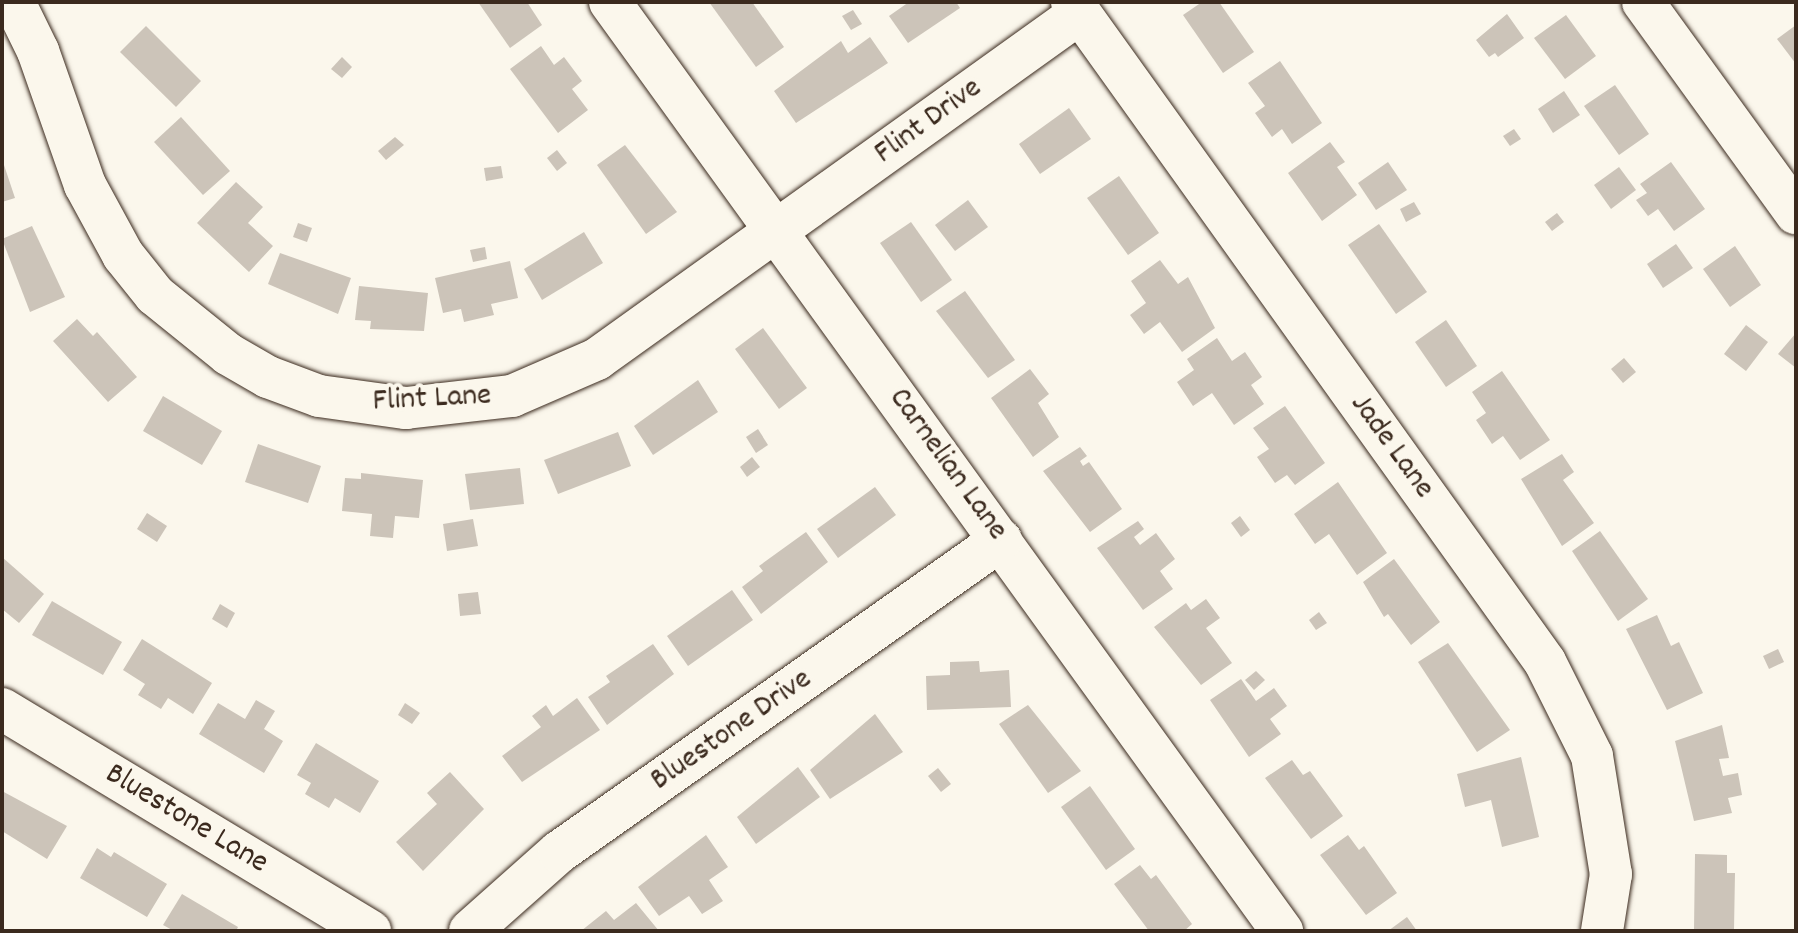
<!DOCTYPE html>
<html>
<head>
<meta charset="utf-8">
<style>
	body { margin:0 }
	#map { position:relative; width:1798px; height:933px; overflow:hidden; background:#fbf7ec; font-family:Dekko,sans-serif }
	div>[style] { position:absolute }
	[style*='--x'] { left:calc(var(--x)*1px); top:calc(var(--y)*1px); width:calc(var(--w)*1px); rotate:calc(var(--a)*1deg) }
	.building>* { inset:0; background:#ccc4b9 }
	.roads { filter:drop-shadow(0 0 2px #3b2a1e) drop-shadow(0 0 2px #3b2a1e) }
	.minor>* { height:42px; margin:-21px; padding:0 21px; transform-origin:21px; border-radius:21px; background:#fbf7ec }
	span { translate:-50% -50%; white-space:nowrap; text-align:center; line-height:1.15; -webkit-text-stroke:8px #fbf7ec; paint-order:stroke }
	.street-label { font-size:32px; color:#3b2a1e }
	.frame { position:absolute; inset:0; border:4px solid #3b2a1e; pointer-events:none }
</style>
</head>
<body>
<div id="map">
	<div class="building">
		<i style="clip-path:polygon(478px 2px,527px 2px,542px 25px,510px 48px)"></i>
		<i style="clip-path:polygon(709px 2px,752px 2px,784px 47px,756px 67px)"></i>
		<i style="clip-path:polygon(909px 2px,956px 2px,960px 8px,908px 43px,889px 16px)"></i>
		<i style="clip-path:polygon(1202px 2px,1219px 2px,1254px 52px,1223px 73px,1183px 15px)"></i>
		<i style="clip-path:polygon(853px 10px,862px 24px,851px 30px,842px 16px)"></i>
		<i style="clip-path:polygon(1507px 14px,1524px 38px,1498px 57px,1495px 53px,1489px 57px,1476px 40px)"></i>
		<i style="clip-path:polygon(1566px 15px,1596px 56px,1565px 79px,1534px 38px)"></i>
		<i style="clip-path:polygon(1796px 25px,1796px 64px,1777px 39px)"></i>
		<i style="clip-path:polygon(146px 26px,201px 81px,176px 107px,120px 52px)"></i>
		<i style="clip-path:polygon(870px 37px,888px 63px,796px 123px,774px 91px,841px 41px,848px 53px)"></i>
		<i style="clip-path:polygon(541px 46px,554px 65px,564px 57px,582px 81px,572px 89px,588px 110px,558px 133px,510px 69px)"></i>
		<i style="clip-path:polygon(342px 57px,352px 67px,342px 78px,331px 69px)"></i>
		<i style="clip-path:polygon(1280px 61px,1322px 123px,1292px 144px,1282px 129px,1272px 137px,1255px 113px,1265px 106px,1248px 83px)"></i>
		<i style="clip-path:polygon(1615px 85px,1649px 134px,1619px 155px,1584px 106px)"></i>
		<i style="clip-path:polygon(1564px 91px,1580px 115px,1553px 133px,1538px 109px)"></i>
		<i style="clip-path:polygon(1069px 108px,1091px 139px,1040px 174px,1019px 144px)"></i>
		<i style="clip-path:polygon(181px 117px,230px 171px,203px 195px,154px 142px)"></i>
		<i style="clip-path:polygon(1514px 129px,1521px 139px,1510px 146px,1503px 136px)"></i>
		<i style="clip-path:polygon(395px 137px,404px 145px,386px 160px,378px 151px)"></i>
		<i style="clip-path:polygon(1330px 142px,1345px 162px,1337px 167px,1357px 195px,1322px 221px,1288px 173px)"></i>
		<i style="clip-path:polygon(625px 145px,677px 212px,646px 234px,597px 165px)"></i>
		<i style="clip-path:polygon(557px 150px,567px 163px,557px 171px,547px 158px)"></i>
		<i style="clip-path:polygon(2px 159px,15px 198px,2px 202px)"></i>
		<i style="clip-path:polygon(1388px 162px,1407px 190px,1376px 210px,1358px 183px)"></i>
		<i style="clip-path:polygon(1671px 162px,1705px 209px,1674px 231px,1658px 209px,1648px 216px,1636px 200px,1647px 193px,1640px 184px)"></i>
		<i style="clip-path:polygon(501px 166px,503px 178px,486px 181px,484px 168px)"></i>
		<i style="clip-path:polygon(1619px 167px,1636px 190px,1611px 209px,1594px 185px)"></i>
		<i style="clip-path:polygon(1119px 176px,1159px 233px,1128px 255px,1087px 198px)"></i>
		<i style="clip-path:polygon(236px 182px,263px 207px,248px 223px,273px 246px,249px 272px,197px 223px)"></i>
		<i style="clip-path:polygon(968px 200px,988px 227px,955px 251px,935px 225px)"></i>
		<i style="clip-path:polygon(1414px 202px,1421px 214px,1406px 222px,1400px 209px)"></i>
		<i style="clip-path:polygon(1557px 213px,1564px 222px,1552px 231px,1545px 222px)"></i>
		<i style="clip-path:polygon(911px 222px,952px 280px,921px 302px,880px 243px)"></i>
		<i style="clip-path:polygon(298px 223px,312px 228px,307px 242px,293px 237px)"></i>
		<i style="clip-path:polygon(1379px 224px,1427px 292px,1396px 314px,1348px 245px)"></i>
		<i style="clip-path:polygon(32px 226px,65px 297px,30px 312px,2px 239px)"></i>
		<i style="clip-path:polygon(584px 232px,603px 263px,542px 300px,524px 269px)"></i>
		<i style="clip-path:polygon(1676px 244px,1693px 268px,1663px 288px,1647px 264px)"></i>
		<i style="clip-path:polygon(1735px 246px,1761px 285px,1730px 307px,1703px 269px)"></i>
		<i style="clip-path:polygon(485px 247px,487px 259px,473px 262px,470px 250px)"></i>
		<i style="clip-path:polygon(280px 253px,351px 278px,338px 314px,268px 284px)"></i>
		<i style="clip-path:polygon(1160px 260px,1178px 284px,1188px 277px,1215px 328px,1182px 352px,1160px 322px,1144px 334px,1130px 315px,1146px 303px,1131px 281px)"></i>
		<i style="clip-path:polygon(510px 261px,518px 298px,491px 304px,494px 315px,464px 322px,461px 309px,443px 313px,435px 278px)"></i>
		<i style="clip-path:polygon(359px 286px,428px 293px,424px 331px,370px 329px,371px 321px,355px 320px)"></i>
		<i style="clip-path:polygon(965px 291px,1015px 360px,988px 378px,936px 311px)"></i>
		<i style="clip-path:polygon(77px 319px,93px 336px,97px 332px,137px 377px,108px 402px,53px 341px)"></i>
		<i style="clip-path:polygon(1446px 320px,1477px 366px,1446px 387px,1415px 342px)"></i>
		<i style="clip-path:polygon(1746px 325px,1768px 342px,1746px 371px,1724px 354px)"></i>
		<i style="clip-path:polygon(763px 328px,807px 388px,779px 409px,735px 349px)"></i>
		<i style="clip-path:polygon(1796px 333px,1796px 368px,1778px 354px)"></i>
		<i style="clip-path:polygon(1217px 338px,1232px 361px,1245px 352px,1262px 377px,1251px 385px,1264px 404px,1234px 425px,1212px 393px,1193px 406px,1177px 382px,1194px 370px,1187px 359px)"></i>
		<i style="clip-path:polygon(1624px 358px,1636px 372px,1623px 383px,1611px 369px)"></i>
		<i style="clip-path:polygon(1030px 369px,1049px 394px,1038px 403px,1059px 437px,1033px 457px,991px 398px)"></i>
		<i style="clip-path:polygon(1502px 371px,1550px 440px,1520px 460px,1503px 436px,1492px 444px,1476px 420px,1486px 413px,1472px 392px)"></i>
		<i style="clip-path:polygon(698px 380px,718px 412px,653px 455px,634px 426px)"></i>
		<i style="clip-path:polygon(163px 396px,222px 431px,202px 465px,143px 431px)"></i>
		<i style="clip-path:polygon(1285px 406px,1325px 463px,1295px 485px,1287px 475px,1275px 483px,1257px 457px,1269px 449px,1253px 428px)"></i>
		<i style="clip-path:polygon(758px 429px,768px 445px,756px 453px,746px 437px)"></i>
		<i style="clip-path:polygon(618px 432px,631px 466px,558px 494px,544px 460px)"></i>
		<i style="clip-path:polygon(258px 444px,321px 466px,308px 503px,245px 482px)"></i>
		<i style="clip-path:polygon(1080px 447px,1087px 456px,1080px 461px,1083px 466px,1089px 462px,1122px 509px,1090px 532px,1043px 471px)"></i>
		<i style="clip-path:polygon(1562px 454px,1574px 472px,1563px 480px,1594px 523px,1562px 546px,1521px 479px)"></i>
		<i style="clip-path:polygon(752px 457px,760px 467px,747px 477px,740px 467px)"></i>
		<i style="clip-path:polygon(520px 468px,524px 504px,470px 510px,465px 474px)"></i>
		<i style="clip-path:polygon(361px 473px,423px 480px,419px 518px,395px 516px,393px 538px,370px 536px,372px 514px,342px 511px,345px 478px,361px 479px)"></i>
		<i style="clip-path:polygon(1338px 482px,1387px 553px,1357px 575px,1329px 534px,1315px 544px,1294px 514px)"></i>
		<i style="clip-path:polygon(875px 487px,896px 515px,838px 558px,817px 529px)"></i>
		<i style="clip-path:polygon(147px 513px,167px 526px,157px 542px,137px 529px)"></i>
		<i style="clip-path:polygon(1240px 516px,1250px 530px,1241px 537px,1231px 523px)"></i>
		<i style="clip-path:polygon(473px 519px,478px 546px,447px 551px,443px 524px)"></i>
		<i style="clip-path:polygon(1138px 521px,1144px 529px,1134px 537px,1140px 545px,1156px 533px,1175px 559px,1160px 571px,1173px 589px,1143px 610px,1097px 548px)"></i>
		<i style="clip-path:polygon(1600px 531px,1648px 599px,1618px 621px,1572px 551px)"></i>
		<i style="clip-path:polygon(806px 532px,828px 562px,761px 614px,742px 587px,763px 571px,759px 566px)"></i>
		<i style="clip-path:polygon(2px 557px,44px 594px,19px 623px,2px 609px)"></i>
		<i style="clip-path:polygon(1394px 559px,1440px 622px,1411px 645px,1388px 614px,1384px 617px,1363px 582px)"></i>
		<i style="clip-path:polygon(732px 590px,753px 620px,688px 666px,667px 636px)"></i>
		<i style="clip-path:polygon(478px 592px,481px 614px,460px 616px,458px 594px)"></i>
		<i style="clip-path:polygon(1206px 599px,1220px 618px,1206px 628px,1232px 663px,1201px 685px,1154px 627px,1186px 603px,1191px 610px)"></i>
		<i style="clip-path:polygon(52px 601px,122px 642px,103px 675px,32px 635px)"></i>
		<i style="clip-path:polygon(220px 604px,235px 613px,227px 628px,212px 619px)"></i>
		<i style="clip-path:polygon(1319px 612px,1327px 623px,1316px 630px,1309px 620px)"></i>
		<i style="clip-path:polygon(1657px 615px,1671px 646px,1679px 642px,1703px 693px,1667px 710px,1626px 629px)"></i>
		<i style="clip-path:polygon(142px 639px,212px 683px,193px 714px,168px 698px,161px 709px,138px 695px,145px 684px,123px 670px)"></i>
		<i style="clip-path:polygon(1448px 643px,1510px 730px,1477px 752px,1418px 662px)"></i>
		<i style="clip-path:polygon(653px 644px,674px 674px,607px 725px,588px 697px,610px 682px,606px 676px)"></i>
		<i style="clip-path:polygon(1778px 649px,1784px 662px,1769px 669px,1763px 656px)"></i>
		<i style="clip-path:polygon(979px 661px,980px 672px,1009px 670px,1011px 707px,927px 710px,926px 676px,950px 675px,950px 662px)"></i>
		<i style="clip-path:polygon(1256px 671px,1265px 680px,1254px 690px,1245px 680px)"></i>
		<i style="clip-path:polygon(1241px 679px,1256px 701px,1274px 688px,1287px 706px,1270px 719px,1281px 734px,1249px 757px,1210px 700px)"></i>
		<i style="clip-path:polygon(577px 698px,600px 730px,522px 782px,502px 756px,541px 727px,532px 716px,546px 705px,553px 716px)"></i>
		<i style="clip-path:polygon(256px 700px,275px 711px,264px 729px,283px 741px,264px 773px,199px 734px,218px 703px,245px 719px)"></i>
		<i style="clip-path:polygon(405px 703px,420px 713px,412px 724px,398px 715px)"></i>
		<i style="clip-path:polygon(1028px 705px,1081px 771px,1048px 793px,999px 724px)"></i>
		<i style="clip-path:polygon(875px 714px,903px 752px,830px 799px,810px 770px)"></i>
		<i style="clip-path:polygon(1722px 725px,1729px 758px,1719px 759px,1723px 776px,1738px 773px,1742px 795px,1728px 798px,1732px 813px,1694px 821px,1675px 741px)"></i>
		<i style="clip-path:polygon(316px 743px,379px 781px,360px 813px,335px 798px,329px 808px,305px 794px,311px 783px,297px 775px)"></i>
		<i style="clip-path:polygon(1521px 757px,1539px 837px,1502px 847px,1491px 800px,1465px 807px,1457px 774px)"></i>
		<i style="clip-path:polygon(1292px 760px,1303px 775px,1310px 771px,1343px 816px,1311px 839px,1265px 778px)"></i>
		<i style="clip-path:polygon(798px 767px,820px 797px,756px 844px,737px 817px)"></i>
		<i style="clip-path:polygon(938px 768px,951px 784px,941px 792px,928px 776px)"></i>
		<i style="clip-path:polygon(450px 772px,484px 809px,423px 871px,396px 842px,437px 804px,427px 793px)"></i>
		<i style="clip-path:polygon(1090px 786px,1135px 849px,1106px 870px,1061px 807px)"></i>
		<i style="clip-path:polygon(2px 791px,67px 826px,47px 859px,2px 831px)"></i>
		<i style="clip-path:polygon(706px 835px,728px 867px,709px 880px,723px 901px,702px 914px,689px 896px,659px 916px,638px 887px)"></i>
		<i style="clip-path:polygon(1348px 835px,1359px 850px,1364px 846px,1397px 893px,1366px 915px,1320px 855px)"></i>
		<i style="clip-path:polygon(97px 848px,111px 857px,114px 852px,167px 884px,147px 917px,80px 878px)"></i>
		<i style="clip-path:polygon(1695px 854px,1727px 855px,1727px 873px,1735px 873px,1734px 930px,1694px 929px)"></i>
		<i style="clip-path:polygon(1140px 865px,1151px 879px,1156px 875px,1192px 924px,1184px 931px,1149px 931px,1114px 884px)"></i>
		<i style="clip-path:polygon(182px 894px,238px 927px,236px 931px,174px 931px,163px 925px)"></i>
		<i style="clip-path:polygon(636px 903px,659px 931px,581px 931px,606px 911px,614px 920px)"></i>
		<i style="clip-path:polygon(1407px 917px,1417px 931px,1388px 931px)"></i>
	</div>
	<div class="roads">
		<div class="minor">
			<i style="--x:14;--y:2;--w:55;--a:63.9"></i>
			<i style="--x:38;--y:51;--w:142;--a:70.7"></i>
			<i style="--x:85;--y:185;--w:80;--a:61.5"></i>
			<i style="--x:123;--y:255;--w:51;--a:51.3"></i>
			<i style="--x:155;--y:295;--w:94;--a:38.9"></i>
			<i style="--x:228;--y:354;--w:46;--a:29.9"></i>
			<i style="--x:268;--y:377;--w:54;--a:20.4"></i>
			<i style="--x:319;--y:396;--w:88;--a:7.9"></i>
			<i style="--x:406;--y:408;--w:107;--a:-6.5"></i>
			<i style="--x:512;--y:396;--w:93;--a:-23.5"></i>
			<i style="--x:597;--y:359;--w:594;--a:-35.62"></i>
			<i style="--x:610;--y:2;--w:1147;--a:54.12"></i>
			<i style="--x:1072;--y:2;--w:812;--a:54.37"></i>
			<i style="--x:1545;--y:662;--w:105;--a:63.4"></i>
			<i style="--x:1592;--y:756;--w:120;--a:80.9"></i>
			<i style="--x:1611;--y:874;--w:58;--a:99"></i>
			<i style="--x:1643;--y:2;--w:261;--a:54.1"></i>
			<i style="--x:2;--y:709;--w:430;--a:31.1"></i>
			<i style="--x:470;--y:931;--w:119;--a:-41.6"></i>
			<i style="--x:559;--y:852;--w:541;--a:-35.22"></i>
		</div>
	</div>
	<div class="street-label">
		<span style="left:929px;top:122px;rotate:-36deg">Flint Drive</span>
		<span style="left:432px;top:400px;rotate:-3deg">Flint Lane</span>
		<span style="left:1391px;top:447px;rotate:54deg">Jade Lane</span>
		<span style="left:947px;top:465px;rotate:54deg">Carnelian Lane</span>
		<span style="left:732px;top:731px;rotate:-35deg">Bluestone Drive</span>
		<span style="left:186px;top:820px;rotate:31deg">Bluestone Lane</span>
	</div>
	<div class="frame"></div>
</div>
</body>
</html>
